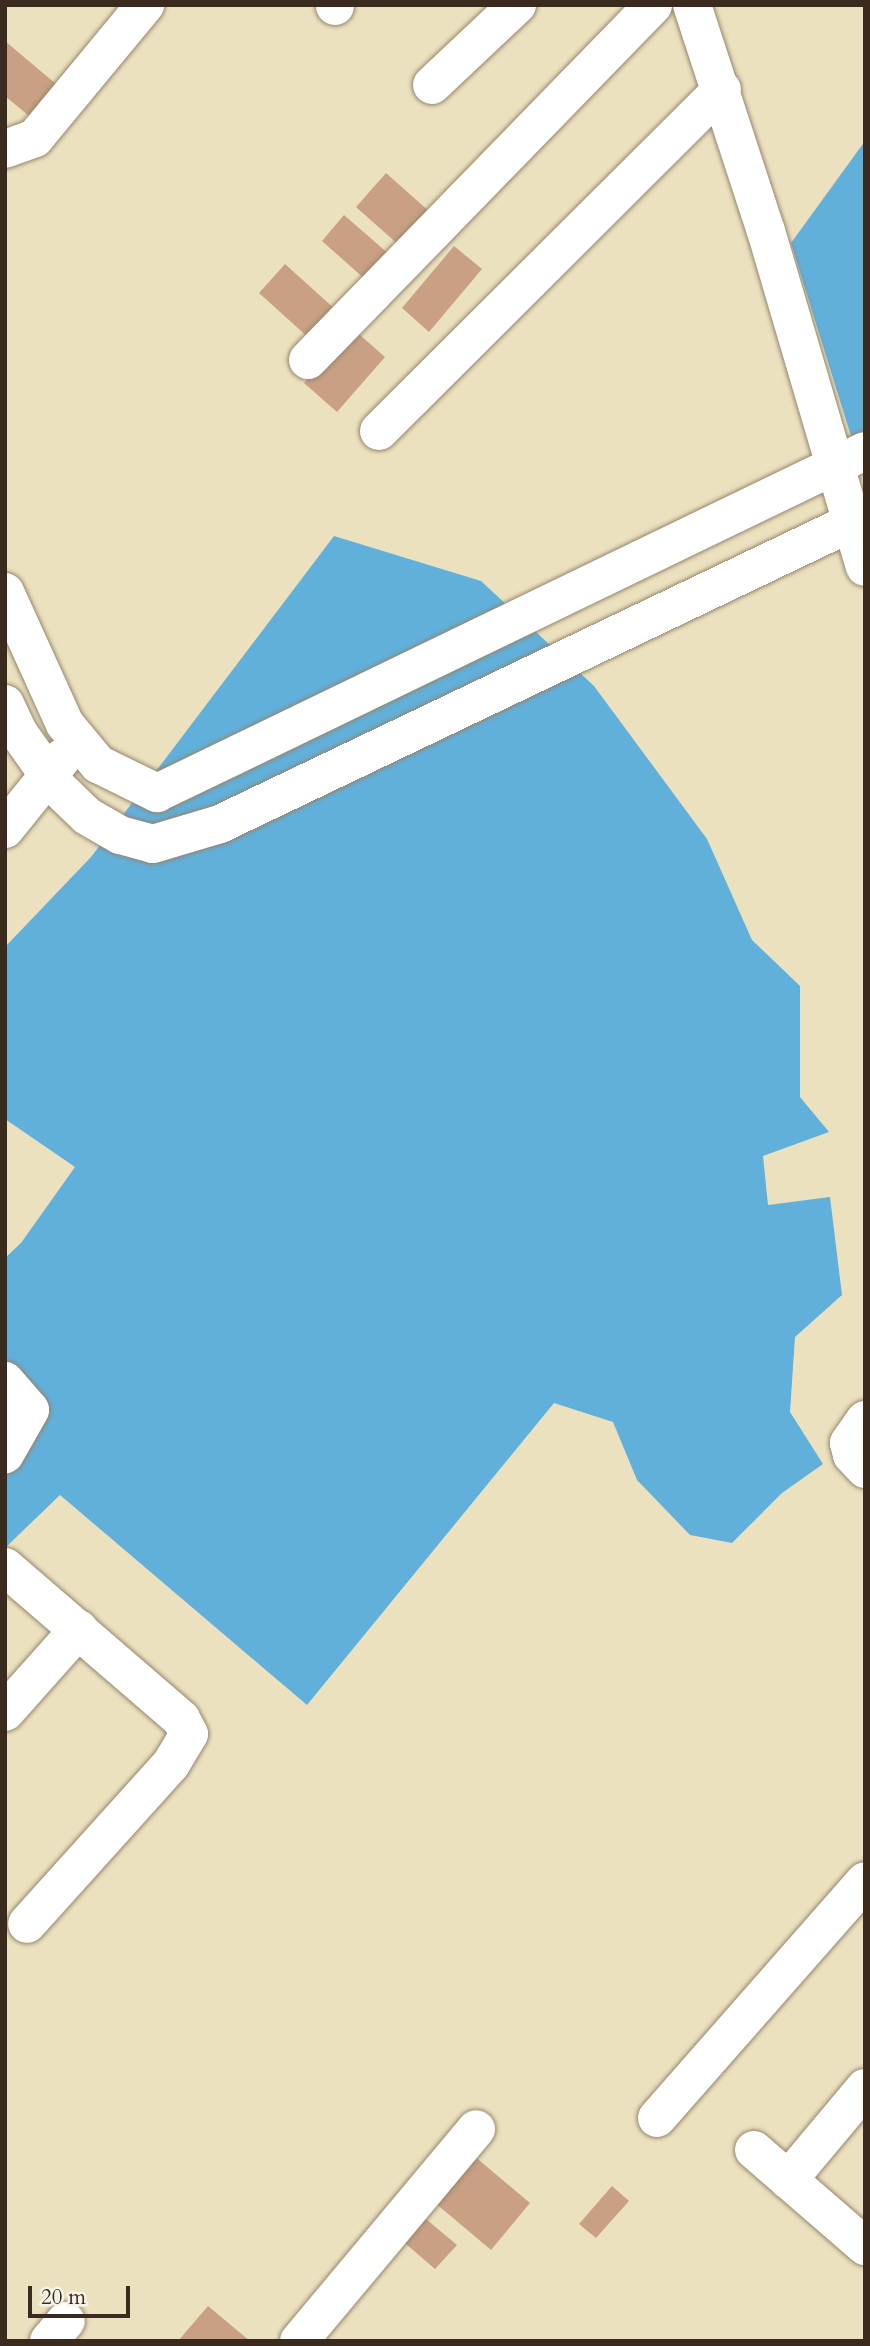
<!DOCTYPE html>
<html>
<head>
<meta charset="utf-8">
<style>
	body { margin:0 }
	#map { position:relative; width:870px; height:2346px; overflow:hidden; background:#ece1bf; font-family:Cardo,serif }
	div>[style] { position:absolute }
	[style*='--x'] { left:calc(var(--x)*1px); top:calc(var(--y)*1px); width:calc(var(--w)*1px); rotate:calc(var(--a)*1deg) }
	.water>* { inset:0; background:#61b0db }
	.building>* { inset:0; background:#c9a084 }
	.roads { filter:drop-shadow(0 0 2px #94866e) drop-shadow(0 0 2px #94866e) }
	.minor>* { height:38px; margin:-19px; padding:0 19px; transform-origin:19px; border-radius:19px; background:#fff }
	span { translate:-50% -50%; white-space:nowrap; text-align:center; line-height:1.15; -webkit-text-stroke:7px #f7f3e8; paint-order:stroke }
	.frame { position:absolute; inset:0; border:7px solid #3b2a1e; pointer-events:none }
	.scale { position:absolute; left:28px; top:2286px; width:102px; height:32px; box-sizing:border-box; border:4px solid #3b2a1e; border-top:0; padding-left:9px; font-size:21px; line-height:24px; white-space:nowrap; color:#3b2a1e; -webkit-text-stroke:5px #f7f3e8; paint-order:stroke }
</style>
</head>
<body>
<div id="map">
	<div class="water">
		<i style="clip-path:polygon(865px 141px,865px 481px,791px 243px)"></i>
		<i style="clip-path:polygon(334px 536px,481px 581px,594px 686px,707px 839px,752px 940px,800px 986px,800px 1097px,829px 1132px,763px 1156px,768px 1205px,830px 1197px,842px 1295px,795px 1337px,790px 1412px,823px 1464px,782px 1493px,732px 1543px,690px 1535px,637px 1480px,613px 1422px,554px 1403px,307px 1705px,60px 1495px,5px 1548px,5px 1258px,21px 1243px,75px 1167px,5px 1119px,5px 947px,91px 857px)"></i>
	</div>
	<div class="building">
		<i style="clip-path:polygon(5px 41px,62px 89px,35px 121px,5px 96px)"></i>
		<i style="clip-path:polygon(386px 173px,431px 213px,401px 247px,356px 207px)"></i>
		<i style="clip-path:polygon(344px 215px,390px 255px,367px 281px,322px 241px)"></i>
		<i style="clip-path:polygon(454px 246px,482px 269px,429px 332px,402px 308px)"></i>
		<i style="clip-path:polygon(285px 264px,336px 310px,310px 339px,259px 293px)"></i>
		<i style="clip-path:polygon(352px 328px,385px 357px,337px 412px,304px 383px)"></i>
		<i style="clip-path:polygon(473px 2155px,530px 2203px,491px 2250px,434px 2202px)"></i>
		<i style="clip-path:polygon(612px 2186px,629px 2201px,596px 2238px,579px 2224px)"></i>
		<i style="clip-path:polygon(420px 2214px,457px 2245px,435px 2269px,399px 2238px)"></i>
		<i style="clip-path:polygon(208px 2306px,250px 2341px,178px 2341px)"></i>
	</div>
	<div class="roads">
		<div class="minor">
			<i style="--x:692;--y:5;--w:238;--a:71.9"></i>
			<i style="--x:766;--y:231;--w:350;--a:73.6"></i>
			<i style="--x:335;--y:6;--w:1;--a:-90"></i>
			<i style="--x:432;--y:85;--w:117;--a:-43.3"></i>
			<i style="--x:5;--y:149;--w:32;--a:-20"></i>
			<i style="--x:35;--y:138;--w:173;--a:-50.4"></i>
			<i style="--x:308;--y:360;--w:495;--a:-45.8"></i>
			<i style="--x:379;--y:431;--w:484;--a:-44.9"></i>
			<i style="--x:5;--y:592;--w:145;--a:65.6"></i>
			<i style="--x:65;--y:724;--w:52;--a:50.5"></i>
			<i style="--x:98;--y:764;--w:66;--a:26.2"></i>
			<i style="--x:157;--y:793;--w:786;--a:-25.78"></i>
			<i style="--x:5;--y:704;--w:31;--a:65"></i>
			<i style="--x:18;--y:732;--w:67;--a:54.7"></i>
			<i style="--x:57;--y:787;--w:42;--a:44"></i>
			<i style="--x:87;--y:816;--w:38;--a:30"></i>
			<i style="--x:120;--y:835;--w:34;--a:15"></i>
			<i style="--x:153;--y:844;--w:70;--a:-16.6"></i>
			<i style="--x:220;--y:824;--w:715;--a:-25.53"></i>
			<i style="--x:5;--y:829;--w:92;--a:-51.1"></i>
			<i style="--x:5;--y:1381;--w:38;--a:49"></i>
			<i style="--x:30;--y:1410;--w:51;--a:119.6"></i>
			<i style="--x:865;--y:1420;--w:28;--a:125"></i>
			<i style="--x:849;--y:1443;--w:12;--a:76"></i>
			<i style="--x:852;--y:1455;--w:19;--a:47"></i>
			<i style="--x:5;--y:1567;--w:233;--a:40.8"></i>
			<i style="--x:181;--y:1719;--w:17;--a:62"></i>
			<i style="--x:189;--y:1734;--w:35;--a:121"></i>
			<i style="--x:171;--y:1764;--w:215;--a:132"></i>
			<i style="--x:5;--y:1712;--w:111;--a:-48.3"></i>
			<i style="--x:657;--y:2118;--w:315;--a:-48.7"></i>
			<i style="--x:754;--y:2150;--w:147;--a:40.9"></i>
			<i style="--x:788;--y:2180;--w:120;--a:-50.1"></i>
			<i style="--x:49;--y:2341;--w:26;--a:-50"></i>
			<i style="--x:299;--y:2341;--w:276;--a:-50.1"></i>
		</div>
	</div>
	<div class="frame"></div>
	<div class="scale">20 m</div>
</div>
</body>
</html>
